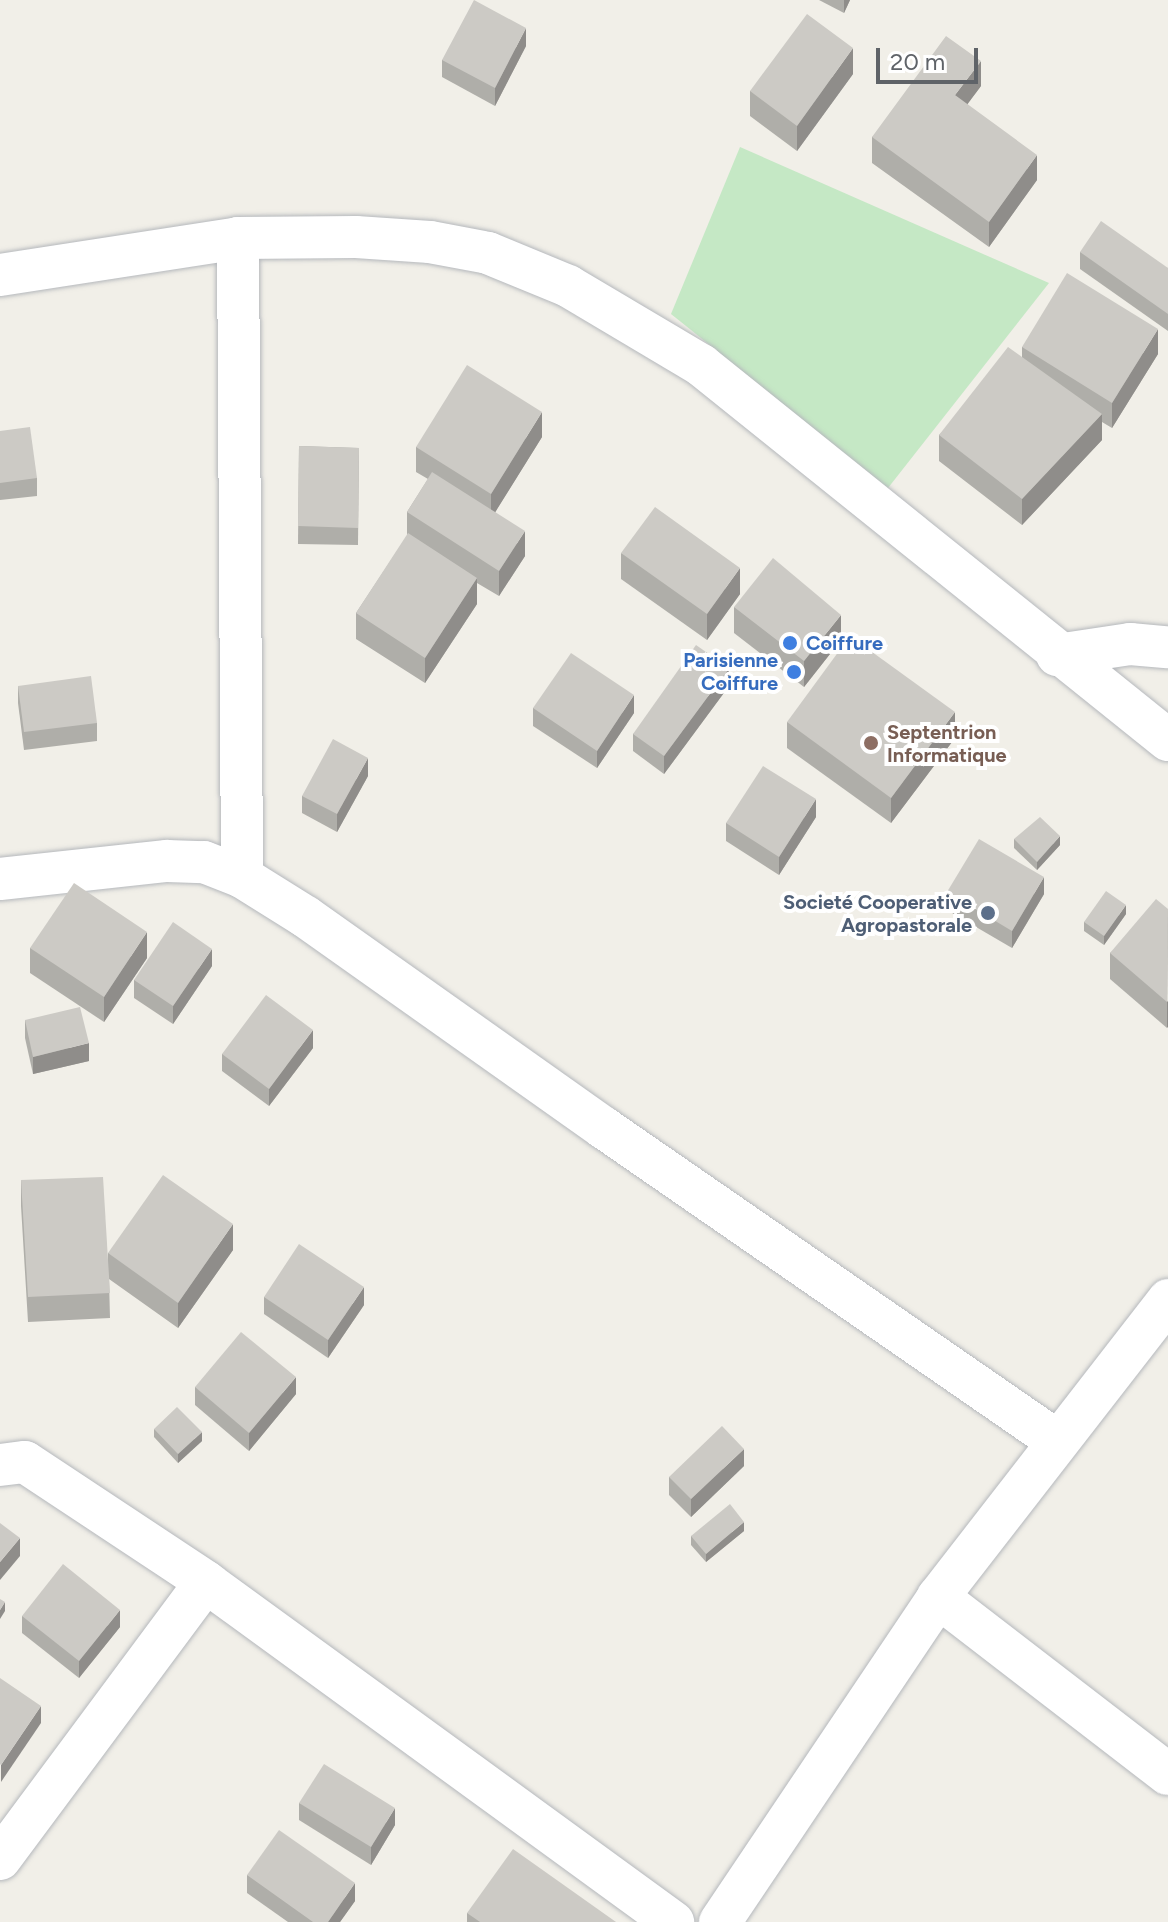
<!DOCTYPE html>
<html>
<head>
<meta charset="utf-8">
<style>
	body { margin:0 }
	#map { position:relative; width:1168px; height:1922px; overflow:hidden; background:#f1efe8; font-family:Figtree,sans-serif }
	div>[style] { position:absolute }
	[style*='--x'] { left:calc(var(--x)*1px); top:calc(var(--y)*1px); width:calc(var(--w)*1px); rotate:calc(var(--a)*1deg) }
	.green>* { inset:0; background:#c5e8c5 }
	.roads { filter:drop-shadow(0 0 2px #b5b8bc) drop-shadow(0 0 2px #b5b8bc) }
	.minor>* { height:42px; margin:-21px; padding:0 21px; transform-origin:21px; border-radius:21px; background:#fff }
	.wall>* { inset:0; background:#afaea9 }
	.shaded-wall>* { inset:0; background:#8f8d8a }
	.building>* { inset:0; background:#cccac5 }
	.dots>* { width:22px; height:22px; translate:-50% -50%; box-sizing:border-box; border:4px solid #fff; border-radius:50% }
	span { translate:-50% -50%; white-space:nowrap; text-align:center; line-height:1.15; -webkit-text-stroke:8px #fff; paint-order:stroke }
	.shop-label { font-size:20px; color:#366cbe; font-weight:700 }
	.left { translate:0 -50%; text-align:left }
	.right { translate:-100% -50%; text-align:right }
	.education-label { font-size:20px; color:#785e54; font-weight:700 }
	.service-label { font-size:20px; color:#4e5e75; font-weight:700 }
	.scale { position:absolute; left:876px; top:48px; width:102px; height:36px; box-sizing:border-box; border:4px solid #5f6368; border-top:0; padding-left:10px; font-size:24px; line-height:28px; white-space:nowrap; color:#5f6368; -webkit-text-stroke:6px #fff; paint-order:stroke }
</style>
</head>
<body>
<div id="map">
	<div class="green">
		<i style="clip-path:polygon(740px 147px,1049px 283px,888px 488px,671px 314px)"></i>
	</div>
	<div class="roads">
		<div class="minor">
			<i style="--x:238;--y:238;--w:639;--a:89.64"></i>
			<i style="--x:0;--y:275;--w:241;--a:-8.8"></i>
			<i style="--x:238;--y:238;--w:118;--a:-0.5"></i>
			<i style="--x:356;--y:237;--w:74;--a:3.9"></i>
			<i style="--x:430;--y:242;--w:59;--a:10.7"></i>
			<i style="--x:488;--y:253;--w:87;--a:22.4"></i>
			<i style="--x:568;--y:286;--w:155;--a:30.7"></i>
			<i style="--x:701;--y:365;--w:599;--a:38.76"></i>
			<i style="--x:1057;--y:655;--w:74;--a:-8.6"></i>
			<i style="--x:1130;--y:644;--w:38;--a:5"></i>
			<i style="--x:0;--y:879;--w:168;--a:-6.2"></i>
			<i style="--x:167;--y:861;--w:37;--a:2"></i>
			<i style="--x:204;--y:862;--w:41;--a:21.5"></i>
			<i style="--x:242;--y:877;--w:75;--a:32"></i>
			<i style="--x:306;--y:917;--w:365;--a:35.3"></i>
			<i style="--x:604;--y:1128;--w:551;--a:34.64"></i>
			<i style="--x:0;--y:1465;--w:25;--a:-7"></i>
			<i style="--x:25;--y:1462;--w:217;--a:33.5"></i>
			<i style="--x:206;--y:1582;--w:578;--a:36.06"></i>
			<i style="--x:938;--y:1597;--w:290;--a:37.6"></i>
			<i style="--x:0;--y:1859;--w:345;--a:-53.4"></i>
			<i style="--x:720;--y:1922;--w:391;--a:-56.1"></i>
			<i style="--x:938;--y:1597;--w:376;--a:-52.2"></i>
		</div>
	</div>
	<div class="wall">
		<i style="clip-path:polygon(819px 0,850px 0,844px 13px)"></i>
		<i style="clip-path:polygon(526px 46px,495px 106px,442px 77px,442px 60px)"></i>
		<i style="clip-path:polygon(853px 74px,797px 151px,750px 116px,750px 91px)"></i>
		<i style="clip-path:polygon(981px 86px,967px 104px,1037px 180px,989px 247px,872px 163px,872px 137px)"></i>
		<i style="clip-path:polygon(1080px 252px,1168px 268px,1168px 331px,1080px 269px)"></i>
		<i style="clip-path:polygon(1022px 347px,1158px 354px,1112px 428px,1102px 422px,1102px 440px,1022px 525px,939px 461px,939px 435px,1022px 357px)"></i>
		<i style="clip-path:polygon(0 431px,37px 478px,37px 496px,0 500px)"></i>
		<i style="clip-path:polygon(542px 437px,495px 512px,525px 556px,499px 596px,477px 583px,477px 604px,425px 683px,356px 639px,356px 613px,407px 536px,407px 512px,428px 479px,416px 472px,416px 447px)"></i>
		<i style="clip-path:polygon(299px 446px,359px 448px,358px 545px,298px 544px)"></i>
		<i style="clip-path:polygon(621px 553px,740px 594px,707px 640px,621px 579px)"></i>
		<i style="clip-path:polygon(734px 607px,841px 640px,804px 687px,734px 633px)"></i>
		<i style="clip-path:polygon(18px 686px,97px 723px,97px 741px,24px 750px,18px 703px)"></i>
		<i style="clip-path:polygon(729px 686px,664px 774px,633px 751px,633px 734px)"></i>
		<i style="clip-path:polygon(533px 708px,634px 713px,597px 768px,533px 726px)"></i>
		<i style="clip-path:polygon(787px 722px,955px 738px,891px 823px,787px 748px)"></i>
		<i style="clip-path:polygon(368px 776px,337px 832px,302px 813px,302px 796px)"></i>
		<i style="clip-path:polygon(816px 817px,779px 875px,726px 841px,726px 823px)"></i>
		<i style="clip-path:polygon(1014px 839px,1060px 845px,1037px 870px,1014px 848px)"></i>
		<i style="clip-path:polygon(947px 892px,1044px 894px,1012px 948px,947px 910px)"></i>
		<i style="clip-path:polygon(1168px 909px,1167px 1028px,1110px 979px,1110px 953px)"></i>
		<i style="clip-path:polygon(1126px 914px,1104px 945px,1084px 931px,1084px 922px)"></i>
		<i style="clip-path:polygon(30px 948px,147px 958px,104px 1022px,30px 973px)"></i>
		<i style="clip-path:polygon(212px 966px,173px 1024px,134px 998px,134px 980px)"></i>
		<i style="clip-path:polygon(25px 1020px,89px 1061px,33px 1074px,25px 1038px)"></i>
		<i style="clip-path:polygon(313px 1048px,269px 1106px,222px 1071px,222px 1054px)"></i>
		<i style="clip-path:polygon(21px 1180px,108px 1266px,108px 1253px,233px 1250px,178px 1328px,109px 1279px,110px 1318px,28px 1322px,21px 1206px)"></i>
		<i style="clip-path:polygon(264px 1297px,364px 1305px,328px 1358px,264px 1314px)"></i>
		<i style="clip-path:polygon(195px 1387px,296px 1394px,249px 1451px,195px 1405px)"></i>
		<i style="clip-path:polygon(154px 1429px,202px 1441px,178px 1463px,154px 1437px)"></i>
		<i style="clip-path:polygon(744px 1466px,691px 1517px,669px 1495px,669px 1477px)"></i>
		<i style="clip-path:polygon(744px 1531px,706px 1562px,691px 1545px,691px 1536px)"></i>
		<i style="clip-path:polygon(22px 1616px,120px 1627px,79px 1678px,22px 1633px)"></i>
		<i style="clip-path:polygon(299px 1803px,395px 1825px,371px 1865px,299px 1820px)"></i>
		<i style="clip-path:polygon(247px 1875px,355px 1901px,340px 1922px,288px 1922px,247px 1893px)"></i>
		<i style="clip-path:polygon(467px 1913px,616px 1922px,467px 1922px)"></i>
	</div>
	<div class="shaded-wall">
		<i style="clip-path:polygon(844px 0,850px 0,844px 13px)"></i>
		<i style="clip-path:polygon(526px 28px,526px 46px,495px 106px,495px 88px)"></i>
		<i style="clip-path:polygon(853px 48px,853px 74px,797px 151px,797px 126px)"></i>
		<i style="clip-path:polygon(981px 61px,981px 86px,955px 121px,955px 95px)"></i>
		<i style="clip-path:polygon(1037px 155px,1037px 180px,989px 247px,989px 222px)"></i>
		<i style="clip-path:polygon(1158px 329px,1158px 354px,1112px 428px,1112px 403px)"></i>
		<i style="clip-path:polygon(542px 412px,542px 437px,491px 519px,491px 494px)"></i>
		<i style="clip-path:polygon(1102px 414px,1102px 440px,1022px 525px,1022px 499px)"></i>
		<i style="clip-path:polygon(525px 531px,525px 556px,499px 596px,499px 571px)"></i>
		<i style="clip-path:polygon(740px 568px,740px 594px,707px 640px,707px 614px)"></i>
		<i style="clip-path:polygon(477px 578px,477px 604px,425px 683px,425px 658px)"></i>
		<i style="clip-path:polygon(841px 615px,841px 640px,804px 687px,804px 661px)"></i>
		<i style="clip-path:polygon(729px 668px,729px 686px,664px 774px,664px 756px)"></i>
		<i style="clip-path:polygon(634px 695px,634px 713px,597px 768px,597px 751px)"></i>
		<i style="clip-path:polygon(955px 712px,955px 738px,891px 823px,891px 798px)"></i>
		<i style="clip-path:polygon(368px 758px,368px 776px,337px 832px,337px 814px)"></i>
		<i style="clip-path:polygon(816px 799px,816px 817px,779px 875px,779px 857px)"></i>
		<i style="clip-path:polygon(1060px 836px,1060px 845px,1037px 870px,1037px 862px)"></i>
		<i style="clip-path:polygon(1044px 877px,1044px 894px,1012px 948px,1012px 931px)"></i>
		<i style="clip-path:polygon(1126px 905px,1126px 914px,1104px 945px,1104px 936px)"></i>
		<i style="clip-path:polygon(147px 932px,147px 958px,104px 1022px,104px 997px)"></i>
		<i style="clip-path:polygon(212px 949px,212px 966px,173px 1024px,173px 1006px)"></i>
		<i style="clip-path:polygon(1168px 1001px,1168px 1027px,1167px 1028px,1167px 1002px)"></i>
		<i style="clip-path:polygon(313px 1030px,313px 1048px,269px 1106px,269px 1089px)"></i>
		<i style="clip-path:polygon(89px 1043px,89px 1061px,33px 1074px,33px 1057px)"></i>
		<i style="clip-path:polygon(233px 1224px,233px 1250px,178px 1328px,178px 1303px)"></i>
		<i style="clip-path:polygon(364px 1287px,364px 1305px,328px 1358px,328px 1340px)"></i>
		<i style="clip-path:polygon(296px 1377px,296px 1394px,249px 1451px,249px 1433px)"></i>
		<i style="clip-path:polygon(202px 1432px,202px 1441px,178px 1463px,178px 1454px)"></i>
		<i style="clip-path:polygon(744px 1449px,744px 1466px,691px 1517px,691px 1499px)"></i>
		<i style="clip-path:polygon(744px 1522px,744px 1531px,706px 1562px,706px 1554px)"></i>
		<i style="clip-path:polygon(20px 1538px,20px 1556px,0 1580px,0 1562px)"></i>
		<i style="clip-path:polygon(5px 1602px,5px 1611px,0 1619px,0 1610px)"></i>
		<i style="clip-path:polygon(120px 1610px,120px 1627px,79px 1678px,79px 1661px)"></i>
		<i style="clip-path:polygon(41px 1706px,41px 1723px,1px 1782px,1px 1765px)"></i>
		<i style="clip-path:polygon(395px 1808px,395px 1825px,371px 1865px,371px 1847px)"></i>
		<i style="clip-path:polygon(355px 1883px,355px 1901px,340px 1922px,328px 1922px)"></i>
	</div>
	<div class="building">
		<i style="clip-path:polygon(474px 0,526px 28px,495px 88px,442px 60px)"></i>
		<i style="clip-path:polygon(807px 14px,853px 48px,797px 126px,750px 91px)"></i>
		<i style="clip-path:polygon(946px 36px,981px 61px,955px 95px,1037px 155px,989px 222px,872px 137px)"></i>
		<i style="clip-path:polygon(1101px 221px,1168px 268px,1168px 314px,1080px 252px)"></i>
		<i style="clip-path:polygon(1067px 273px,1158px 329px,1112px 403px,1022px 347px)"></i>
		<i style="clip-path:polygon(1008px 347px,1102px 414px,1022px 499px,939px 435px)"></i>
		<i style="clip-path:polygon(467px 365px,542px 412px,491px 494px,416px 447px)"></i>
		<i style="clip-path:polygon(30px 427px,37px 478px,0 483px,0 431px)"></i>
		<i style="clip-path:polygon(299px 446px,359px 448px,358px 528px,298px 526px)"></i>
		<i style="clip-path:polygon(432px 472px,525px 531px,499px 571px,407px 512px)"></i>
		<i style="clip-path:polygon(655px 507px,740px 568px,707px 614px,621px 553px)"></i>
		<i style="clip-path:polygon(408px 533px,477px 578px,425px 658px,356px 613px)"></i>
		<i style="clip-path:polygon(773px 558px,841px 615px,804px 661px,734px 607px)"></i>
		<i style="clip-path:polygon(850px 636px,955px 712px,891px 798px,787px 722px)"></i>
		<i style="clip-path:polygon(696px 645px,729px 668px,664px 756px,633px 734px)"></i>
		<i style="clip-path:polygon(571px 653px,634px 695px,597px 751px,533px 708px)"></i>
		<i style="clip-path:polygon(91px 676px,97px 723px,24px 732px,18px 686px)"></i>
		<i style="clip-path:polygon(333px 739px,368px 758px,337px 814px,302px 796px)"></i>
		<i style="clip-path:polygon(763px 766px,816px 799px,779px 857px,726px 823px)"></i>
		<i style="clip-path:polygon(1040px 817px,1060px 836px,1037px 862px,1014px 839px)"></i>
		<i style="clip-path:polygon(979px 839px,1044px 877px,1012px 931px,947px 892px)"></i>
		<i style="clip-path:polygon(74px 883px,147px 932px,104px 997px,30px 948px)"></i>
		<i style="clip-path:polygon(1106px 891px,1126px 905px,1104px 936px,1084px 922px)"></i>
		<i style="clip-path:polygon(1156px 899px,1168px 909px,1167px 1002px,1110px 953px)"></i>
		<i style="clip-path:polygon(173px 922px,212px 949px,173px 1006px,134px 980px)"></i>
		<i style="clip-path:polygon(266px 995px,313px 1030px,269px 1089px,222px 1054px)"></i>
		<i style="clip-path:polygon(80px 1007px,89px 1043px,33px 1057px,25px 1020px)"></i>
		<i style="clip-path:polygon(163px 1175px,233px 1224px,178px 1303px,108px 1253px)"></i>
		<i style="clip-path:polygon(103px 1177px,110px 1293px,28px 1297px,21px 1180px)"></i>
		<i style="clip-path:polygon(299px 1244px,364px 1287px,328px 1340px,264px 1297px)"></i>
		<i style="clip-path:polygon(241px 1332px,296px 1377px,249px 1433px,195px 1387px)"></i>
		<i style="clip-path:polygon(177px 1407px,202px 1432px,178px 1454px,154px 1429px)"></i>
		<i style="clip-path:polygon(722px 1426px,744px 1449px,691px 1499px,669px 1477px)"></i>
		<i style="clip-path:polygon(730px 1504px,744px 1522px,706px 1554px,691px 1536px)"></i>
		<i style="clip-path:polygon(0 1523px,20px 1538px,0 1562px)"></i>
		<i style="clip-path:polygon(63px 1564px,120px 1610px,79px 1661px,22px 1616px)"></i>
		<i style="clip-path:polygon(0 1599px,5px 1602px,0 1610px)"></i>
		<i style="clip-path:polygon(0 1678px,41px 1706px,1px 1765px,0 1764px)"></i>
		<i style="clip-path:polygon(324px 1764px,395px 1808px,371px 1847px,299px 1803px)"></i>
		<i style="clip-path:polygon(279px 1830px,355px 1883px,328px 1922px,313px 1922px,247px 1875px)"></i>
		<i style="clip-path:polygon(513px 1849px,616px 1922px,480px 1922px,467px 1913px)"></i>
	</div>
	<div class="dots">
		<i style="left:790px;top:643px;background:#3f7fe0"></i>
		<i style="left:794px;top:672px;background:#3f7fe0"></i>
		<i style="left:871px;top:743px;background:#8d6e63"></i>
		<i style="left:988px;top:913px;background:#5c6f8a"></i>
	</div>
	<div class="shop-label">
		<span class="left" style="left:806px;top:643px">Coiffure</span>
		<span class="right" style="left:778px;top:672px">Parisienne<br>Coiffure</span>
	</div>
	<div class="education-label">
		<span class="left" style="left:887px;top:744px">Septentrion<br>Informatique</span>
	</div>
	<div class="service-label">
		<span class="right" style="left:972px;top:914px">Societé Cooperative<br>Agropastorale</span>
	</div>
	<div class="scale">20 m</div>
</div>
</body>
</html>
